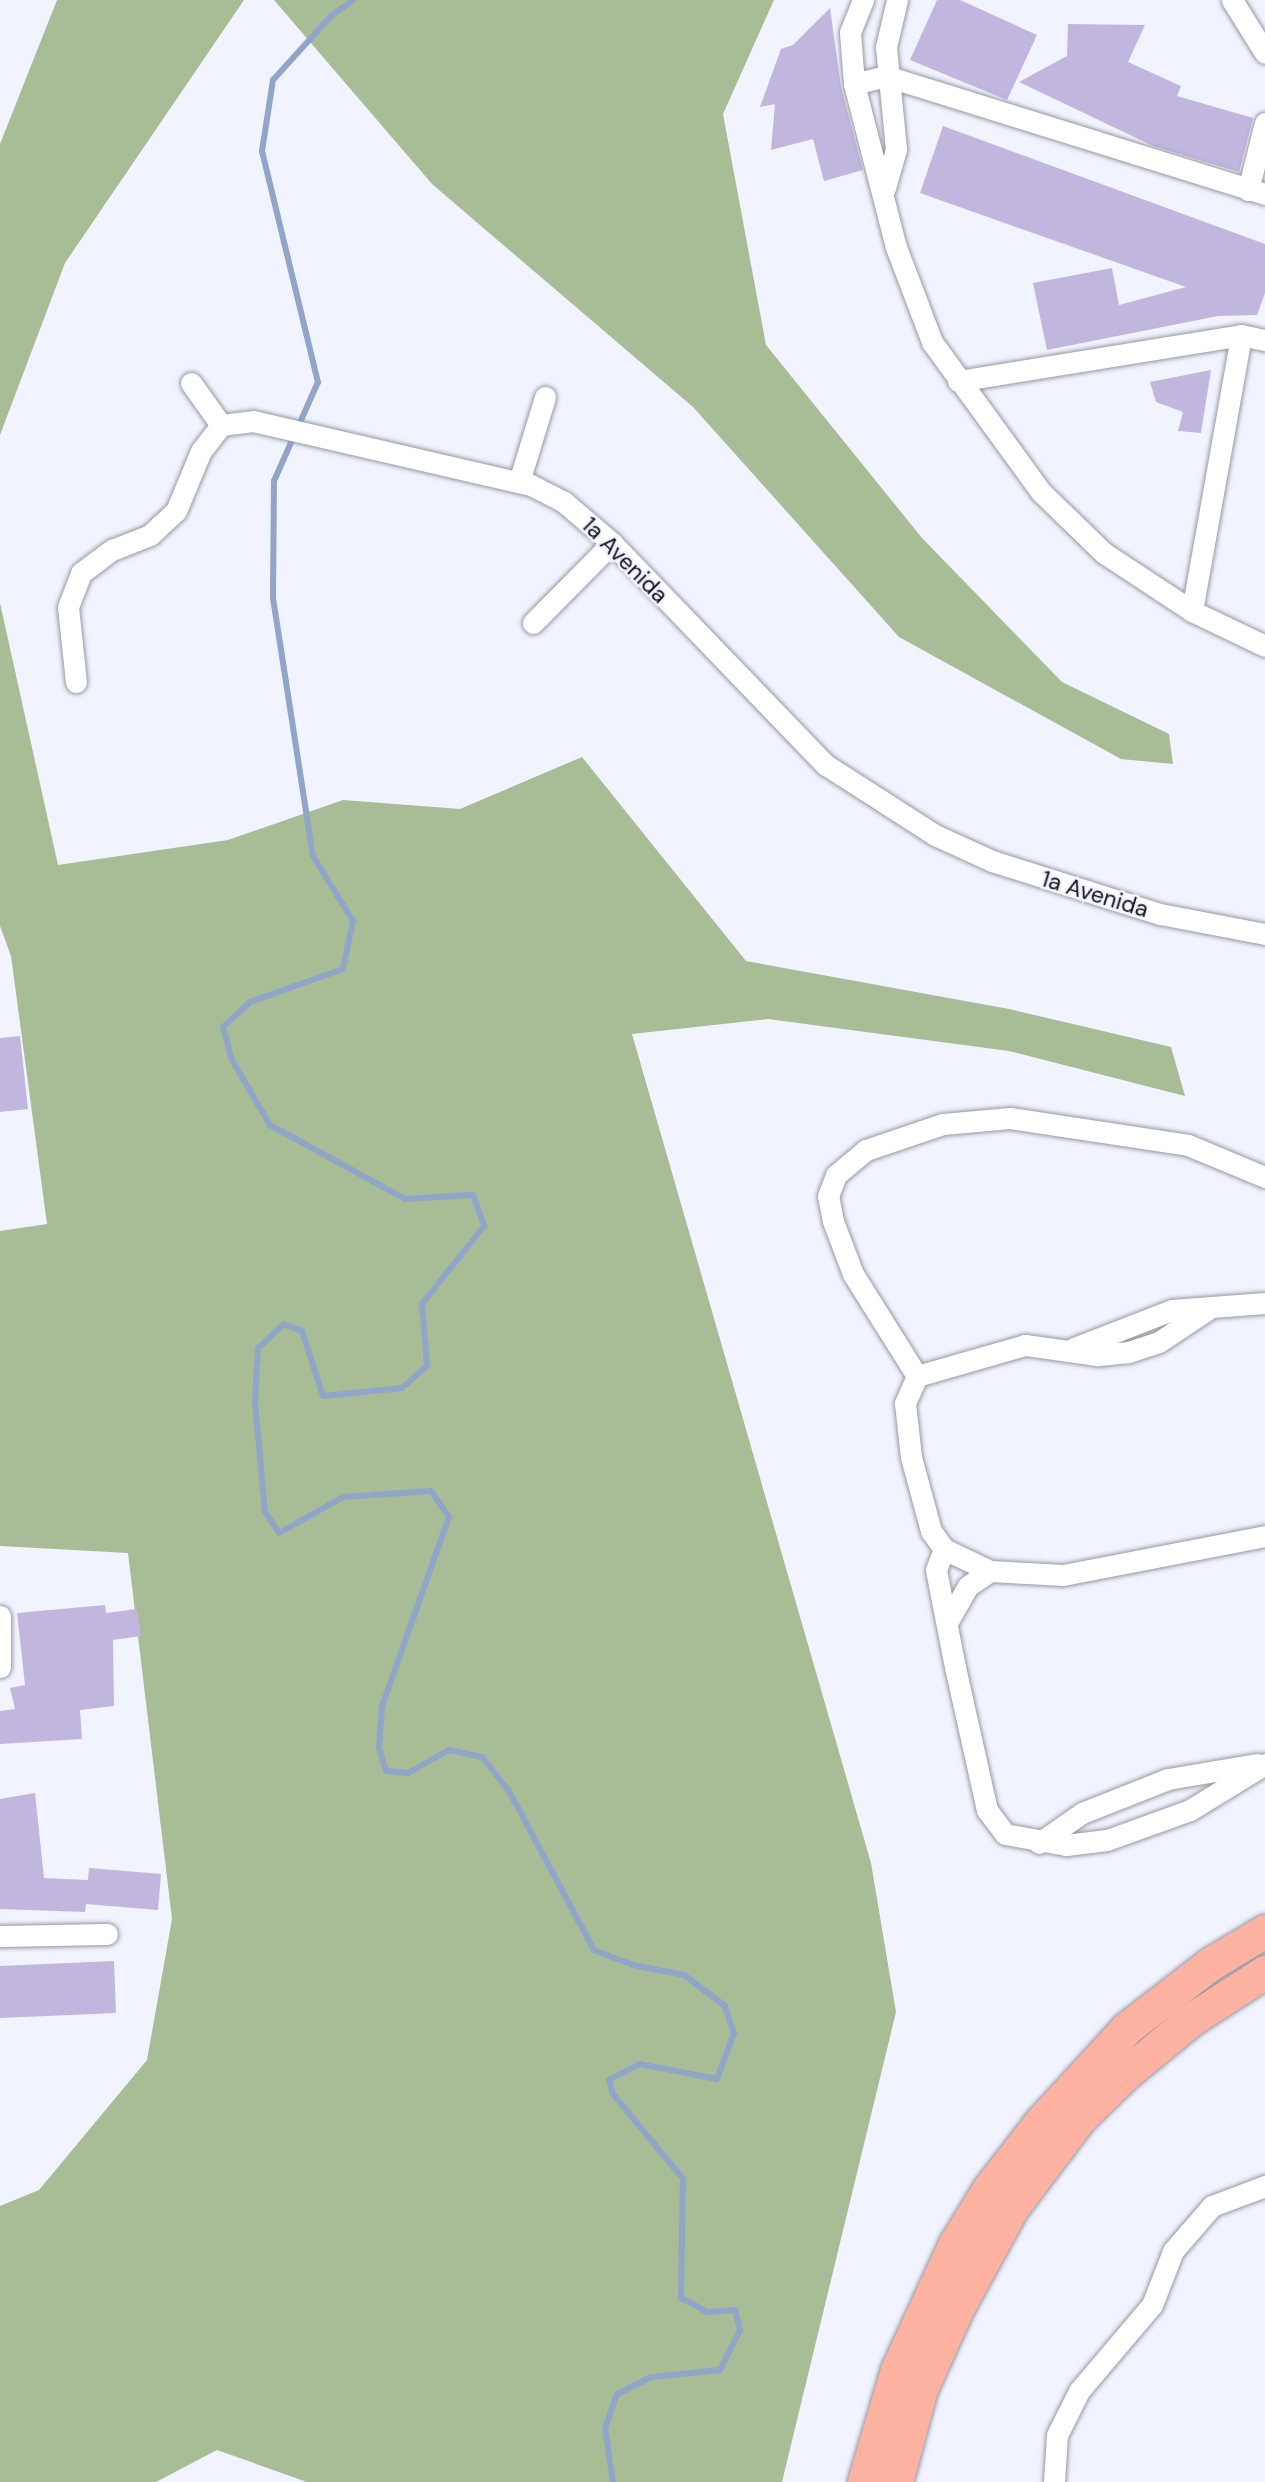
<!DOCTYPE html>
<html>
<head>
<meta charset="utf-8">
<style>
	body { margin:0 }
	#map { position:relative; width:1265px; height:2482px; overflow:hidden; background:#f1f3ff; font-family:"DM Sans",sans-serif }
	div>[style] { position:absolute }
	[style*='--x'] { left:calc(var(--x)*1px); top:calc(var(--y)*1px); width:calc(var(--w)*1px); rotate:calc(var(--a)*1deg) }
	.forest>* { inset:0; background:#a8bc96 }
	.stream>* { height:6px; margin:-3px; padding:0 3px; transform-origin:3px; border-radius:3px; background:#91a5c9 }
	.building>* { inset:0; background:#c1b6de }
	.roads { filter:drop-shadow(0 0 2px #9698a3) drop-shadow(0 0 2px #9698a3) }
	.minor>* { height:21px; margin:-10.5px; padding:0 10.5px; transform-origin:10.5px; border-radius:10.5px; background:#fff }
	.primary>* { height:33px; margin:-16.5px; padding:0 16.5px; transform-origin:16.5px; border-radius:16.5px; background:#feb2a2 }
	span { translate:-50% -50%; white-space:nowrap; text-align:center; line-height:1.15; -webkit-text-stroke:5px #f1f3ff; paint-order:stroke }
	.street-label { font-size:23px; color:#131418 }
</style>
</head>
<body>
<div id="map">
	<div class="forest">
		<i style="clip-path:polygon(57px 0,244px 0,65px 263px,0 435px,0 144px)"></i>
		<i style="clip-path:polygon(274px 0,774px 0,723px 114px,766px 345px,922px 538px,1062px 682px,1169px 734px,1173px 764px,1121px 759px,899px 637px,693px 407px,432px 184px)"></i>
		<i style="clip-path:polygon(0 603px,58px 865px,228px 840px,343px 800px,460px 809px,582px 757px,746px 961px,1009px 1009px,1171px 1047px,1185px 1096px,1009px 1051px,768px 1019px,632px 1034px,871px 1863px,896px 2012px,782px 2482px,307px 2482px,217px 2450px,156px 2482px,0 2482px,0 2206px,39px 2190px,147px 2060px,172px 1919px,128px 1553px,0 1546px,0 1231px,47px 1224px,11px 956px,0 926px)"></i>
	</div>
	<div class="stream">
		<i style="--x:353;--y:0;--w:27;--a:144"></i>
		<i style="--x:331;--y:16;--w:86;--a:132.2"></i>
		<i style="--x:273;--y:80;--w:72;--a:98.8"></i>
		<i style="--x:262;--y:151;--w:238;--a:76.4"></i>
		<i style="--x:318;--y:382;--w:108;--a:114"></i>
		<i style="--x:274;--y:481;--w:117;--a:90.5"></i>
		<i style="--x:273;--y:598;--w:261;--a:81.2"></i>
		<i style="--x:313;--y:856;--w:76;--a:58.4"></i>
		<i style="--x:353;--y:921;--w:49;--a:101.8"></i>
		<i style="--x:343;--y:969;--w:99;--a:160.5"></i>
		<i style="--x:250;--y:1002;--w:37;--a:137"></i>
		<i style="--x:223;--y:1027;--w:34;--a:75"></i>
		<i style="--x:232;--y:1060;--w:75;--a:59.7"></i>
		<i style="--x:270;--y:1125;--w:154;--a:28.7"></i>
		<i style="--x:405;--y:1199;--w:68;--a:-3.4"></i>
		<i style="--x:473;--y:1195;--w:33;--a:70"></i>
		<i style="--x:484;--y:1226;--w:100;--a:128.5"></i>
		<i style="--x:422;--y:1304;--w:62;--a:85.4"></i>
		<i style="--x:427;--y:1366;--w:33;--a:139"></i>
		<i style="--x:402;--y:1388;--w:79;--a:174.2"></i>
		<i style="--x:323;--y:1396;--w:68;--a:-107.9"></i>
		<i style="--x:302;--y:1331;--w:19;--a:-159"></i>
		<i style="--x:284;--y:1324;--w:35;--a:137"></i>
		<i style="--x:258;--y:1348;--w:54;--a:93.2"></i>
		<i style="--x:255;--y:1402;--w:110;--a:84.8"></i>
		<i style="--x:265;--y:1512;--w:25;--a:56"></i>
		<i style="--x:279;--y:1533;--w:73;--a:-29.4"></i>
		<i style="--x:343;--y:1497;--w:88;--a:-3.9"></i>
		<i style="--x:431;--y:1491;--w:32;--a:55"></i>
		<i style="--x:449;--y:1517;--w:201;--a:109.5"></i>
		<i style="--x:382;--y:1706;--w:42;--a:94.1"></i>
		<i style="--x:379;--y:1748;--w:24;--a:73"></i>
		<i style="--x:386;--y:1771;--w:22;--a:5"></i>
		<i style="--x:408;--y:1773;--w:47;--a:-29.3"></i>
		<i style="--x:449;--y:1750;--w:34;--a:12"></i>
		<i style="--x:482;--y:1757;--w:43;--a:51.5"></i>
		<i style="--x:509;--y:1791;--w:180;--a:61.9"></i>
		<i style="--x:594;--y:1950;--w:42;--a:21"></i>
		<i style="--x:633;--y:1965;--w:52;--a:11.1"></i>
		<i style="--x:684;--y:1975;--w:51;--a:37.1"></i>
		<i style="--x:725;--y:2006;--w:28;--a:72"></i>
		<i style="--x:734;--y:2033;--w:49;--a:110.3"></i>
		<i style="--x:717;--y:2079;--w:78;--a:-169"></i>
		<i style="--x:640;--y:2064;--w:35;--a:153"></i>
		<i style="--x:609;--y:2080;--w:15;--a:74"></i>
		<i style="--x:613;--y:2094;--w:110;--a:50.5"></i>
		<i style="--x:683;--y:2179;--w:119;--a:91"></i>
		<i style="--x:681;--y:2298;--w:30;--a:28"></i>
		<i style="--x:707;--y:2312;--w:28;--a:-4"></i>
		<i style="--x:735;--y:2310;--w:21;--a:76"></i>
		<i style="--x:740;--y:2330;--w:45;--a:116.6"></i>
		<i style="--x:720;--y:2370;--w:69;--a:174.2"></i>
		<i style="--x:651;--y:2377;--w:38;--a:153"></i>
		<i style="--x:617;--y:2394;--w:36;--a:109"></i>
		<i style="--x:605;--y:2428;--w:55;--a:81.6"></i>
	</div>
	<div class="building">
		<i style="clip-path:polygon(937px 0,960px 0,1037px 35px,1007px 100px,910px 60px)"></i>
		<i style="clip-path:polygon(830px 8px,841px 87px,863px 170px,824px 181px,813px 139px,771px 150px,775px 104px,760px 107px,781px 49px,793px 45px)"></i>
		<i style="clip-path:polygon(1068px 24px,1145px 25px,1128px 62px,1181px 86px,1177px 96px,1253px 118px,1239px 172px,1153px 146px,1019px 82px,1067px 56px)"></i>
		<i style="clip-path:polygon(943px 126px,1265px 244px,1265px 293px,1257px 315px,1218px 316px,1047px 350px,1033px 283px,1112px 268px,1119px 305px,1186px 287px,920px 193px)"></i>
		<i style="clip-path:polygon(1211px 370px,1201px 433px,1178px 431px,1183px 412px,1156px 402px,1150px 382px)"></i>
		<i style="clip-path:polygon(20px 1036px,28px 1109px,0 1112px,0 1038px)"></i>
		<i style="clip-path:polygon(105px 1605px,106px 1613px,137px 1609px,141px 1636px,113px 1640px,114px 1706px,80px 1710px,82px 1739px,0 1744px,0 1711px,15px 1709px,10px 1688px,25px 1685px,17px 1613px)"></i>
		<i style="clip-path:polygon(35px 1793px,44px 1878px,88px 1880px,89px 1868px,161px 1874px,158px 1910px,86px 1904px,85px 1912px,0 1909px,0 1799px)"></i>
		<i style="clip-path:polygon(114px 1961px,116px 2013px,0 2018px,0 1966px)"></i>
	</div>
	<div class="roads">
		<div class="minor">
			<i style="--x:863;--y:0;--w:35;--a:112"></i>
			<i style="--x:850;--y:33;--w:51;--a:85.5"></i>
			<i style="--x:854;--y:84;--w:168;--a:75.6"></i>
			<i style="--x:896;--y:247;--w:102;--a:69.2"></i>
			<i style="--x:932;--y:342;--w:185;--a:54"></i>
			<i style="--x:1041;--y:492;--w:88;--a:44.1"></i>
			<i style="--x:1104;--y:553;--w:105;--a:33.4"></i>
			<i style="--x:1192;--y:611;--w:81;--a:25.6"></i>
			<i style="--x:1232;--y:0;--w:62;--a:58.1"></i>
			<i style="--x:854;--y:84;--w:33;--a:-14"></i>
			<i style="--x:886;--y:76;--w:397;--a:17.3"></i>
			<i style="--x:885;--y:188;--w:41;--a:-74.2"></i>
			<i style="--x:896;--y:149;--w:102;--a:-95.6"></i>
			<i style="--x:886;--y:47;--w:48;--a:-76.8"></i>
			<i style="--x:1248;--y:190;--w:69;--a:-75.8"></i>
			<i style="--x:958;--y:381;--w:287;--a:-9.2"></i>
			<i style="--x:1241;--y:335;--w:25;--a:12"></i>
			<i style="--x:191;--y:383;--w:52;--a:54.5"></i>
			<i style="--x:519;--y:482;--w:89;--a:-73"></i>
			<i style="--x:1192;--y:611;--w:280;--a:-79.9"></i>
			<i style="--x:533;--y:623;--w:112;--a:-45.4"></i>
			<i style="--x:76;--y:682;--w:75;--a:-96.1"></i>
			<i style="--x:68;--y:607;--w:36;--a:-69"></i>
			<i style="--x:81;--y:573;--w:39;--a:-37"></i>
			<i style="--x:112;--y:550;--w:41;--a:-21.5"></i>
			<i style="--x:150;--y:535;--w:35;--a:-43"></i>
			<i style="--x:176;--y:511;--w:65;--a:-67.4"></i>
			<i style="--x:201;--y:451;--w:33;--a:-52"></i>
			<i style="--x:221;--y:425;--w:32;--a:-7"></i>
			<i style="--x:253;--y:421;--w:285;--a:13"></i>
			<i style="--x:531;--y:485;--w:37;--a:27"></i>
			<i style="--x:564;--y:502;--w:63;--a:40.5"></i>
			<i style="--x:612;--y:543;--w:308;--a:46.1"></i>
			<i style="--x:826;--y:765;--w:130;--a:32.7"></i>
			<i style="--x:935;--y:835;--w:63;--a:24.5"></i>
			<i style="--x:992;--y:861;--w:176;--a:17.5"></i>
			<i style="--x:1160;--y:914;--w:107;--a:10.8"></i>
			<i style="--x:1210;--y:1308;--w:61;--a:146.3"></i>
			<i style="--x:1159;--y:1342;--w:33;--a:162"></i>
			<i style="--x:1128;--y:1352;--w:31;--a:174"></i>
			<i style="--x:1097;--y:1355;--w:73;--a:-172.1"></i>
			<i style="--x:1025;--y:1345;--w:112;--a:164"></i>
			<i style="--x:917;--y:1376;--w:30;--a:114"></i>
			<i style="--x:905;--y:1403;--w:54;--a:83.7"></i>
			<i style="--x:911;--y:1457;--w:77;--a:74.9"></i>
			<i style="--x:931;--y:1531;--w:22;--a:54"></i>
			<i style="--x:944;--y:1549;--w:51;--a:25.6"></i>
			<i style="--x:990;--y:1571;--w:73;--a:3.1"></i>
			<i style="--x:1063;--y:1575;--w:206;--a:-10.9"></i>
			<i style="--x:1074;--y:1348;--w:105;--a:-21.2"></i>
			<i style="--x:1172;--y:1310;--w:93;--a:-4.3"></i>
			<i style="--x:917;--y:1376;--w:120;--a:-122.1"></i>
			<i style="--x:853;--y:1274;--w:57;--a:-110.7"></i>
			<i style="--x:833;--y:1221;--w:25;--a:-101"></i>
			<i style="--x:828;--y:1196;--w:22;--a:-69"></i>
			<i style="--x:836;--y:1175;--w:39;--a:-40"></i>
			<i style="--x:866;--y:1150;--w:81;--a:-18.7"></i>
			<i style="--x:943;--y:1124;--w:67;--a:-5.1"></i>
			<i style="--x:1010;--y:1118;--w:180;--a:8.6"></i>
			<i style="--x:1188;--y:1145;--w:83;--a:22.6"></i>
			<i style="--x:944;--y:1549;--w:22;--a:111"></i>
			<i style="--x:936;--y:1570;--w:99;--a:78.9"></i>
			<i style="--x:955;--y:1667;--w:147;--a:77.4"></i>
			<i style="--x:987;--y:1810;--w:30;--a:53"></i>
			<i style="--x:1005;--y:1834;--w:62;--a:10.2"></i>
			<i style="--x:1066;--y:1845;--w:41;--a:-7"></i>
			<i style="--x:1107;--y:1840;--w:88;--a:-19.9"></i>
			<i style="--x:1190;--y:1810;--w:88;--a:-31.5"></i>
			<i style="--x:0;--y:1616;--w:51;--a:90"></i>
			<i style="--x:948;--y:1621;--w:40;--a:-60.3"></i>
			<i style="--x:968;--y:1586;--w:27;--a:-34"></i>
			<i style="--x:1039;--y:1843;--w:52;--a:-34.9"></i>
			<i style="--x:1082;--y:1813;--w:92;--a:-21.6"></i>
			<i style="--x:1168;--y:1779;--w:90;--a:-9.6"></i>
			<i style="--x:0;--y:1936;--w:107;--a:-1.1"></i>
			<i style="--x:1054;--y:2482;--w:47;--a:-86.3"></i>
			<i style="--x:1057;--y:2435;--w:49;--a:-63.4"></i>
			<i style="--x:1079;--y:2391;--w:113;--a:-49.7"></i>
			<i style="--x:1152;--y:2305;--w:58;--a:-68.7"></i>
			<i style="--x:1173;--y:2251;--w:60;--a:-49.1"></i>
			<i style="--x:1212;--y:2206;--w:57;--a:-20.7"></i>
		</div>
		<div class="primary">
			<i style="--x:864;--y:2482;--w:117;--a:-73.6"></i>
			<i style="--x:897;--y:2370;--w:139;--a:-65.3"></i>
			<i style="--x:955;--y:2244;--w:63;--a:-58.6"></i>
			<i style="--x:988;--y:2190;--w:83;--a:-52.3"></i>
			<i style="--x:1039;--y:2124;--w:130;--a:-47.5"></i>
			<i style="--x:1127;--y:2028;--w:105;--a:-37.6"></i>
			<i style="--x:1210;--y:1964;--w:64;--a:-31"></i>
			<i style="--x:896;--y:2482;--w:96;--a:-75"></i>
			<i style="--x:921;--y:2389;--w:85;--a:-65.8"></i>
			<i style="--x:956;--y:2311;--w:117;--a:-61.5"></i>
			<i style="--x:1012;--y:2208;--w:111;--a:-53"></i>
			<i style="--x:1079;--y:2119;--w:64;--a:-44.4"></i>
			<i style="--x:1125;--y:2074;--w:87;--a:-39.4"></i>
			<i style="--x:1192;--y:2019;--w:87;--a:-32.8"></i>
		</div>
	</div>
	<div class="street-label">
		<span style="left:625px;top:560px;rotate:45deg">1a Avenida</span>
		<span style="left:1095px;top:894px;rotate:17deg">1a Avenida</span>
	</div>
</div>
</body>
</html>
